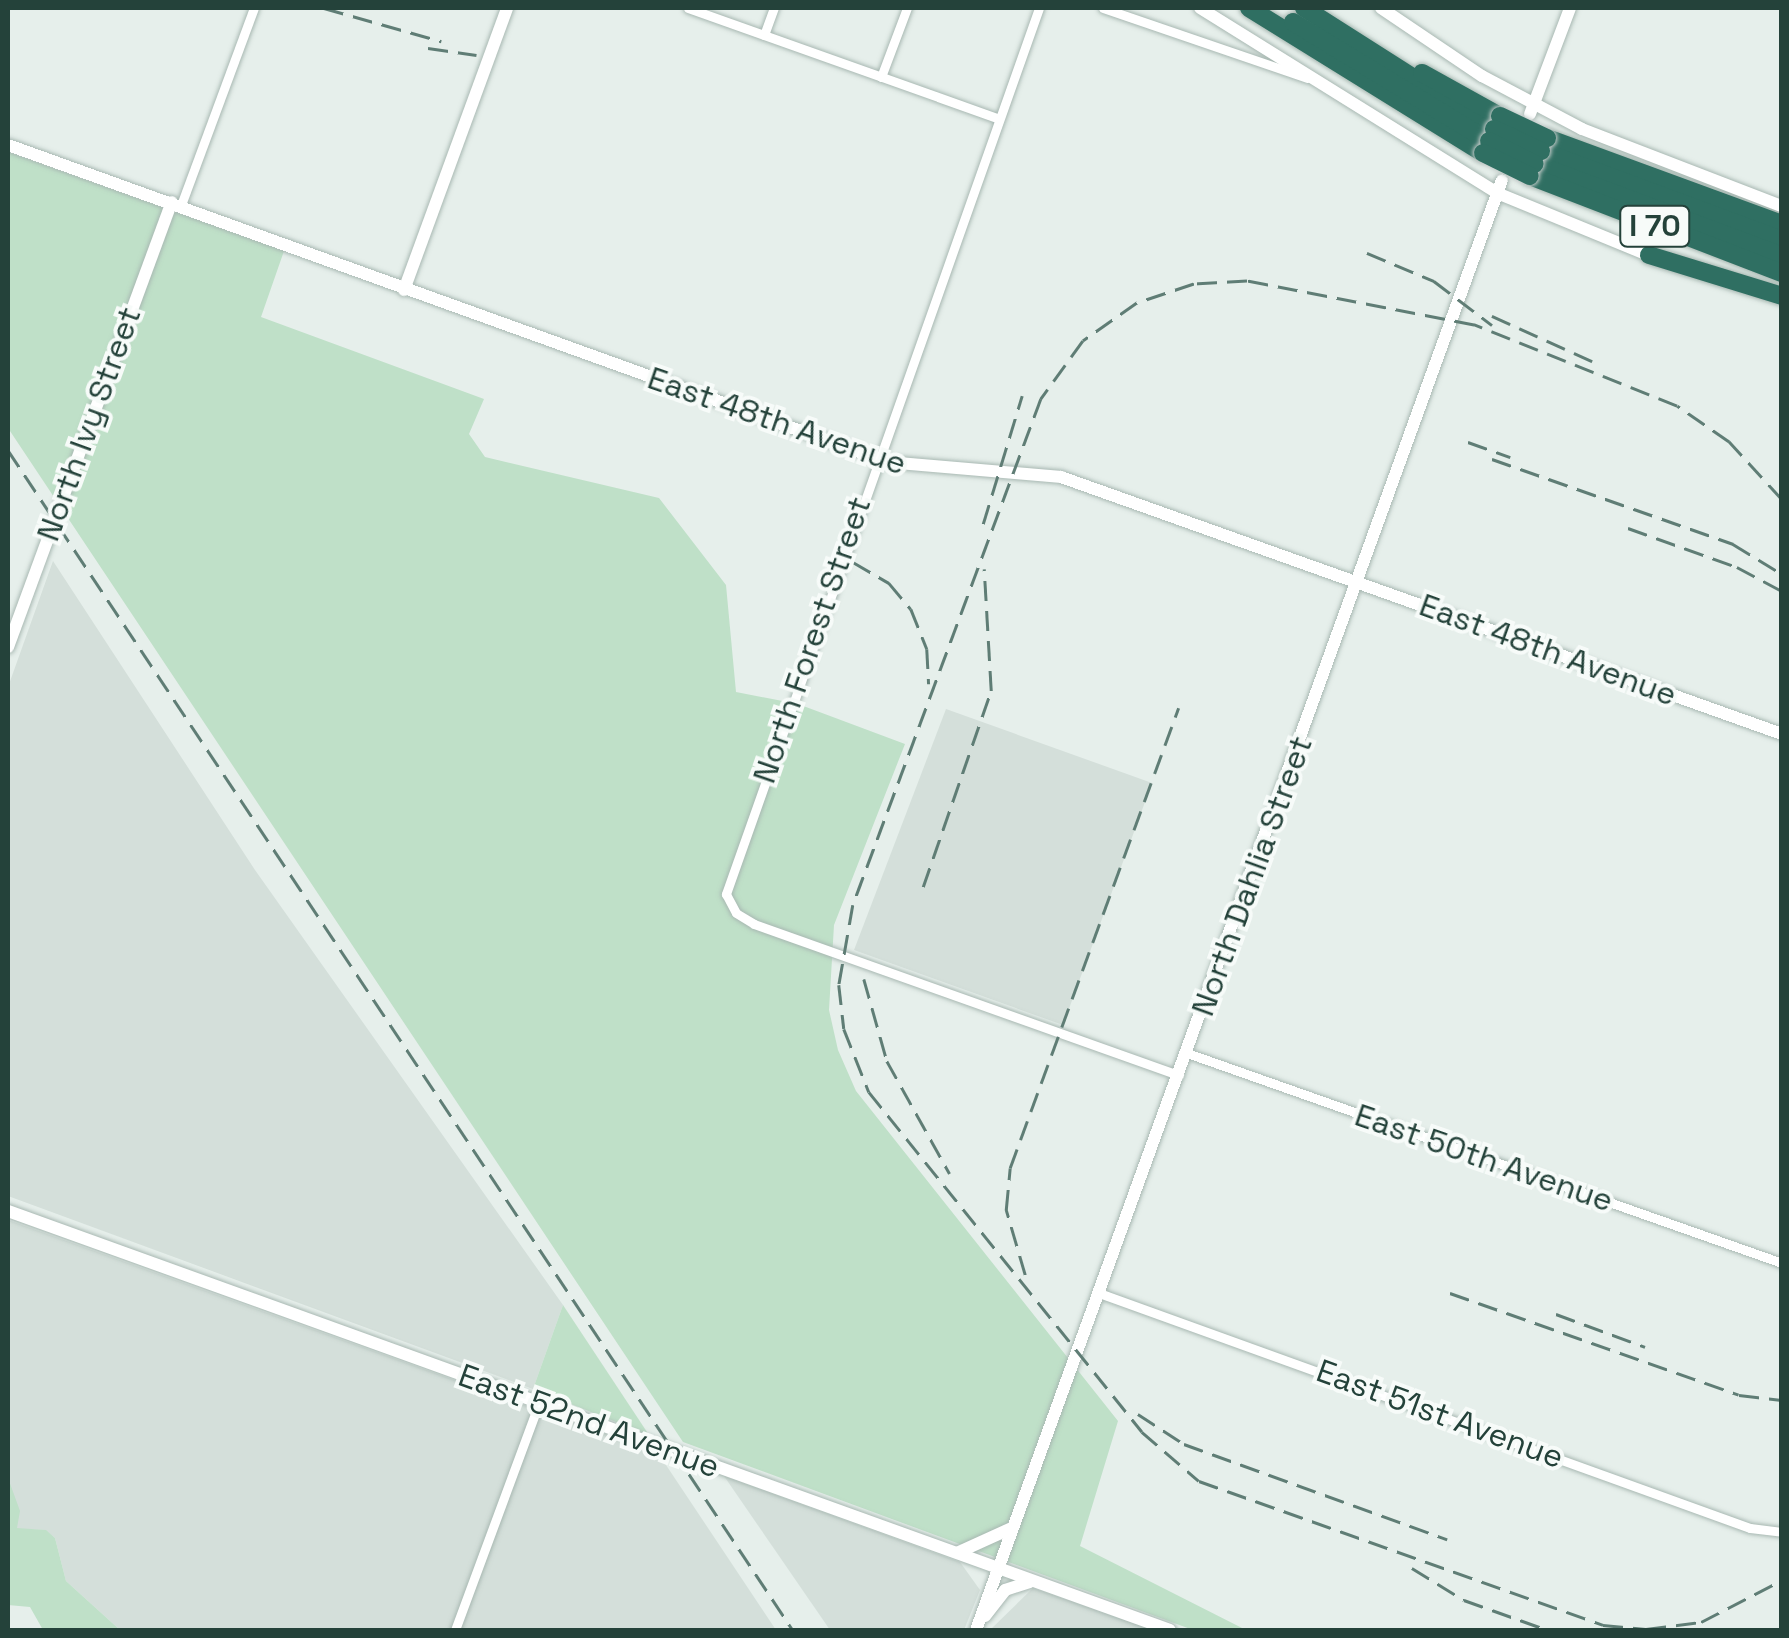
<!DOCTYPE html>
<html>
<head>
<meta charset="utf-8">
<style>
	body { margin:0 }
	#map { position:relative; width:1789px; height:1638px; overflow:hidden; background:#e6efeb; font-family:"Space Grotesk",sans-serif }
	div>[style] { position:absolute }
	[style*='--x'] { left:calc(var(--x)*1px); top:calc(var(--y)*1px); width:calc(var(--w)*1px); rotate:calc(var(--a)*1deg) }
	.built>* { inset:0; background:#d4dfda }
	.green>* { inset:0; background:#bfe0c8 }
	.roads { filter:drop-shadow(0 0 2px #a8b8b2) drop-shadow(0 0 2px #a8b8b2) }
	.street>* { height:9px; margin:-4.5px; padding:0 4.5px; transform-origin:4.5px; border-radius:4.5px; background:#fff }
	.secondary>* { height:12px; margin:-6px; padding:0 6px; transform-origin:6px; border-radius:6px; background:#fff }
	.highway>* { height:18px; margin:-9px; padding:0 9px; transform-origin:9px; border-radius:9px; background:#2f6f62 }
	.rail>* { height:2.5px; margin-top:-1.25px; transform-origin:0; background:repeating-linear-gradient(90deg,#5f7d75 0 20px,transparent 0 30px) }
	.bridges { filter:drop-shadow(0 0 2px #c2cac8) drop-shadow(0 0 2px #c2cac8) }
	.highway-bridge>* { height:18px; margin:-9px; padding:0 9px; transform-origin:9px; border-radius:9px; background:#2f6f62 }
	span { translate:-50% -50%; white-space:nowrap; text-align:center; line-height:1.15; -webkit-text-stroke:8px #f7fbf9; paint-order:stroke }
	.shield-label span { padding:2px 8px; background:#f7fbf9; border:2px solid; border-radius:8px; -webkit-text-stroke-width:0 }
	.shield-label { font-size:30px; color:#24423a; font-weight:700 }
	.street-label { font-size:32px; color:#24423a }
	.frame { position:absolute; inset:0; border:10px solid #24423a; pointer-events:none }
</style>
</head>
<body>
<div id="map">
	<div class="built">
		<i style="clip-path:polygon(53px 561px,255px 870px,563px 1305px,533px 1389px,8px 1196px,8px 687px)"></i>
		<i style="clip-path:polygon(946px 709px,1152px 783px,1063px 1025px,854px 950px)"></i>
		<i style="clip-path:polygon(8px 1220px,658px 1453px,776px 1630px,120px 1630px,66px 1581px,55px 1538px,45px 1530px,16px 1529px,8px 1478px)"></i>
		<i style="clip-path:polygon(724px 1476px,960px 1562px,980px 1590px,964px 1630px,830px 1630px)"></i>
		<i style="clip-path:polygon(1033px 1588px,1153px 1630px,990px 1630px)"></i>
	</div>
	<div class="green">
		<i style="clip-path:polygon(8px 152px,284px 251px,261px 317px,484px 399px,469px 434px,485px 457px,659px 498px,726px 585px,736px 692px,798px 704px,905px 744px,834px 925px,829px 1010px,838px 1050px,856px 1091px,1118px 1421px,1080px 1546px,1246px 1630px,1193px 1630px,683px 1442px,8px 428px)"></i>
		<i style="clip-path:polygon(563px 1305px,649px 1435px,533px 1389px)"></i>
		<i style="clip-path:polygon(8px 1478px,20px 1511px,17px 1528px,46px 1530px,55px 1538px,66px 1581px,120px 1630px,43px 1630px,30px 1607px,8px 1605px)"></i>
	</div>
	<div class="roads">
		<div class="street">
			<i style="--x:688;--y:8;--w:330;--a:19.6"></i>
			<i style="--x:1039;--y:8;--w:940;--a:109.46"></i>
			<i style="--x:726;--y:894;--w:21;--a:62"></i>
			<i style="--x:736;--y:913;--w:21;--a:31"></i>
			<i style="--x:754;--y:924;--w:451;--a:19.6"></i>
			<i style="--x:1103;--y:8;--w:216;--a:18.9"></i>
			<i style="--x:764;--y:35;--w:29;--a:-70"></i>
			<i style="--x:881;--y:77;--w:74;--a:-69.4"></i>
			<i style="--x:181;--y:205;--w:210;--a:-69.7"></i>
			<i style="--x:1187;--y:1053;--w:631;--a:19.44"></i>
			<i style="--x:1099;--y:1293;--w:692;--a:19.85"></i>
			<i style="--x:1750;--y:1528;--w:32;--a:7"></i>
			<i style="--x:455;--y:1630;--w:242;--a:-69.7"></i>
		</div>
		<div class="secondary">
			<i style="--x:1200;--y:8;--w:350;--a:31.9"></i>
			<i style="--x:1497;--y:193;--w:169;--a:22.3"></i>
			<i style="--x:1381;--y:8;--w:122;--a:34"></i>
			<i style="--x:1482;--y:76;--w:113;--a:27.9"></i>
			<i style="--x:1582;--y:129;--w:214;--a:21.1"></i>
			<i style="--x:1530;--y:114;--w:113;--a:-69.3"></i>
			<i style="--x:8;--y:145;--w:934;--a:19.83"></i>
			<i style="--x:887;--y:462;--w:175;--a:4.9"></i>
			<i style="--x:1061;--y:477;--w:765;--a:19.62"></i>
			<i style="--x:404;--y:290;--w:300;--a:-69.9"></i>
			<i style="--x:8;--y:647;--w:474;--a:-69.8"></i>
			<i style="--x:8;--y:1211;--w:1235;--a:19.83"></i>
			<i style="--x:959;--y:1552;--w:58;--a:-24.4"></i>
			<i style="--x:985;--y:1616;--w:33;--a:-52"></i>
			<i style="--x:1005;--y:1590;--w:26;--a:-18"></i>
			<i style="--x:976;--y:1630;--w:1542;--a:-70.06"></i>
		</div>
		<div class="highway">
			<i style="--x:1249;--y:8;--w:275;--a:31.8"></i>
			<i style="--x:1304;--y:8;--w:225;--a:32.5"></i>
			<i style="--x:1293;--y:22;--w:229;--a:31.3"></i>
			<i style="--x:1422;--y:73;--w:89;--a:28.9"></i>
			<i style="--x:1547;--y:138;--w:250;--a:20.1"></i>
			<i style="--x:1541;--y:151;--w:257;--a:20.3"></i>
			<i style="--x:1535;--y:164;--w:264;--a:20.4"></i>
			<i style="--x:1530;--y:176;--w:270;--a:21.1"></i>
			<i style="--x:1649;--y:255;--w:139;--a:17.1"></i>
		</div>
	</div>
	<div class="rail">
		<i style="--x:324;--y:8;--w:122;--a:15.8"></i>
		<i style="--x:428;--y:48;--w:49;--a:8.1"></i>
		<i style="--x:1367;--y:253;--w:73;--a:22.7"></i>
		<i style="--x:1434;--y:281;--w:73;--a:37.2"></i>
		<i style="--x:1492;--y:316;--w:114;--a:24.3"></i>
		<i style="--x:1468;--y:442;--w:45;--a:19.7"></i>
		<i style="--x:8;--y:450;--w:1417;--a:56.37"></i>
		<i style="--x:1492;--y:459;--w:256;--a:19.4"></i>
		<i style="--x:1733;--y:544;--w:57;--a:31.5"></i>
		<i style="--x:1782;--y:500;--w:79;--a:-132.4"></i>
		<i style="--x:1729;--y:442;--w:63;--a:-145.3"></i>
		<i style="--x:1677;--y:406;--w:219;--a:-158.2"></i>
		<i style="--x:1474;--y:325;--w:231;--a:-169"></i>
		<i style="--x:1247;--y:281;--w:53;--a:176.8"></i>
		<i style="--x:1194;--y:284;--w:60;--a:161.6"></i>
		<i style="--x:1137;--y:303;--w:66;--a:144.9"></i>
		<i style="--x:1083;--y:341;--w:72;--a:125.9"></i>
		<i style="--x:1041;--y:399;--w:540;--a:110.38"></i>
		<i style="--x:853;--y:905;--w:81;--a:99.9"></i>
		<i style="--x:839;--y:985;--w:44;--a:83.5"></i>
		<i style="--x:844;--y:1029;--w:68;--a:68.4"></i>
		<i style="--x:869;--y:1092;--w:436;--a:51.2"></i>
		<i style="--x:1142;--y:1432;--w:75;--a:40.7"></i>
		<i style="--x:1199;--y:1481;--w:429;--a:19.6"></i>
		<i style="--x:1603;--y:1625;--w:43;--a:5.3"></i>
		<i style="--x:1646;--y:1629;--w:55;--a:-7.3"></i>
		<i style="--x:1701;--y:1622;--w:91;--a:-27.4"></i>
		<i style="--x:983;--y:524;--w:134;--a:-73.1"></i>
		<i style="--x:1628;--y:528;--w:116;--a:19.7"></i>
		<i style="--x:1737;--y:567;--w:51;--a:28.1"></i>
		<i style="--x:853;--y:562;--w:42;--a:30.3"></i>
		<i style="--x:889;--y:583;--w:34;--a:50"></i>
		<i style="--x:911;--y:609;--w:43;--a:68.2"></i>
		<i style="--x:927;--y:649;--w:35;--a:87"></i>
		<i style="--x:923;--y:887;--w:207;--a:-70.9"></i>
		<i style="--x:991;--y:691;--w:122;--a:-93.3"></i>
		<i style="--x:864;--y:979;--w:85;--a:74.3"></i>
		<i style="--x:887;--y:1061;--w:129;--a:60.9"></i>
		<i style="--x:1025;--y:1275;--w:68;--a:-106.3"></i>
		<i style="--x:1006;--y:1210;--w:42;--a:-84.6"></i>
		<i style="--x:1010;--y:1168;--w:490;--a:-69.9"></i>
		<i style="--x:1450;--y:1293;--w:306;--a:19.4"></i>
		<i style="--x:1739;--y:1395;--w:43;--a:6.6"></i>
		<i style="--x:1556;--y:1314;--w:95;--a:20.3"></i>
		<i style="--x:1138;--y:1414;--w:55;--a:33.1"></i>
		<i style="--x:1184;--y:1444;--w:280;--a:19.9"></i>
		<i style="--x:1412;--y:1568;--w:61;--a:31.6"></i>
		<i style="--x:1464;--y:1600;--w:89;--a:19.7"></i>
	</div>
	<div class="bridges">
		<div class="highway-bridge">
			<i style="--x:1500;--y:116;--w:52;--a:25.1"></i>
			<i style="--x:1494;--y:129;--w:52;--a:25.1"></i>
			<i style="--x:1489;--y:141;--w:51;--a:26.6"></i>
			<i style="--x:1483;--y:153;--w:52;--a:26.1"></i>
		</div>
	</div>
	<div class="shield-label">
		<span style="left:1655px;top:226px">I 70</span>
	</div>
	<div class="street-label">
		<span style="left:777px;top:421px;rotate:19deg">East 48th Avenue</span>
		<span style="left:89px;top:424px;rotate:-70deg">North Ivy Street</span>
		<span style="left:812px;top:640px;rotate:-71deg">North Forest Street</span>
		<span style="left:1548px;top:650px;rotate:20deg">East 48th Avenue</span>
		<span style="left:1252px;top:876px;rotate:-70deg">North Dahlia Street</span>
		<span style="left:1484px;top:1158px;rotate:19deg">East 50th Avenue</span>
		<span style="left:1440px;top:1414px;rotate:20deg">East 51st Avenue</span>
		<span style="left:589px;top:1421px;rotate:20deg">East 52nd Avenue</span>
	</div>
	<div class="frame"></div>
</div>
</body>
</html>
